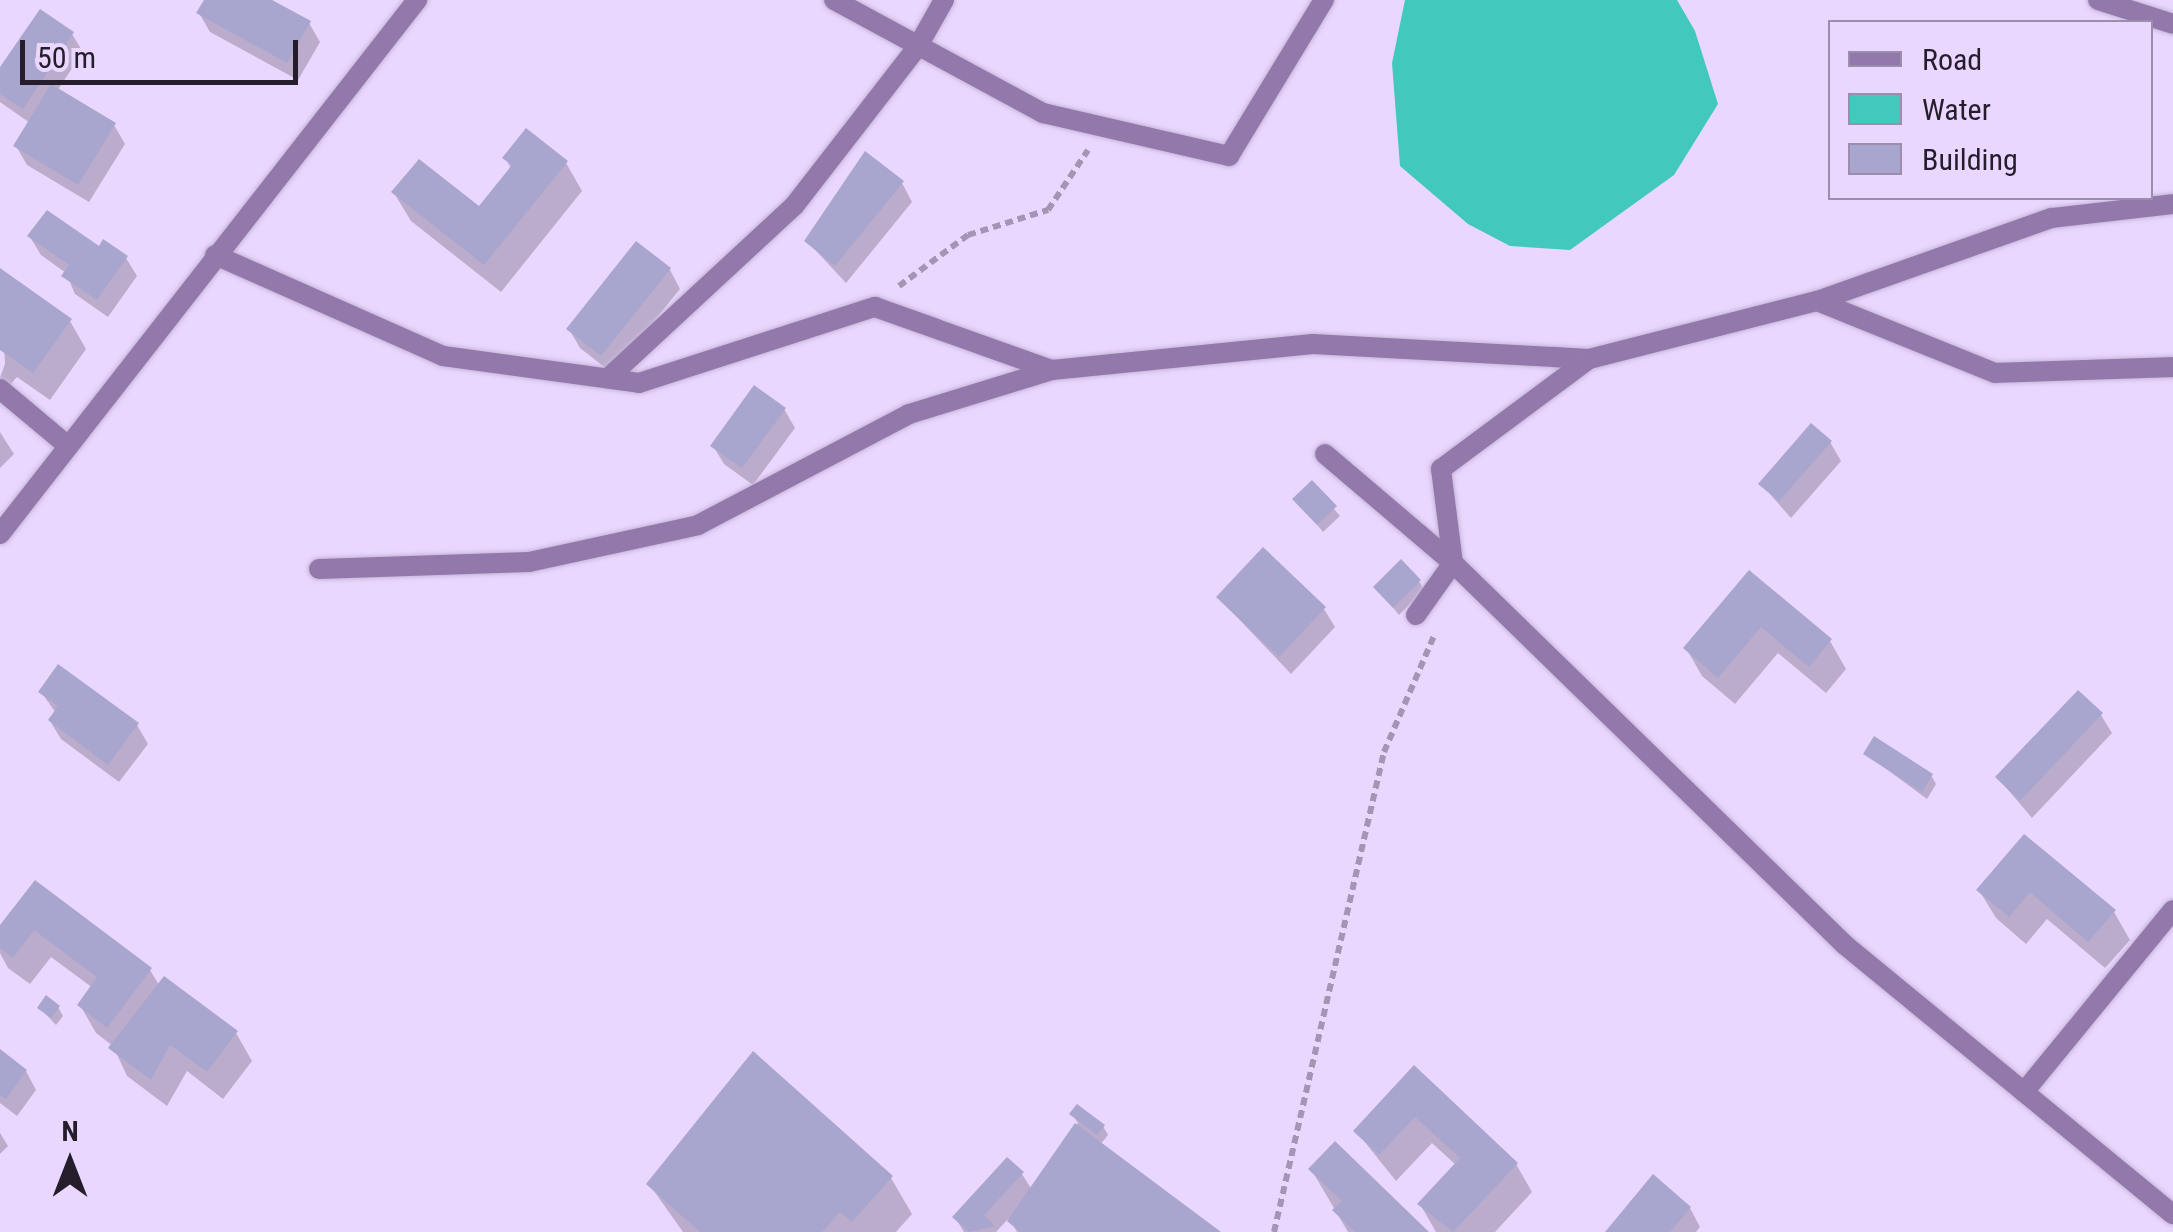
<!DOCTYPE html>
<html>
<head>
<meta charset="utf-8">
<style>
	body { margin:0 }
	#map { position:relative; width:2173px; height:1232px; overflow:hidden; background:#ead7ff; font-family:"Roboto Condensed",sans-serif }
	div>[style] { position:absolute }
	[style*='--x'] { left:calc(var(--x)*1px); top:calc(var(--y)*1px); width:calc(var(--w)*1px); rotate:calc(var(--a)*1deg) }
	.water>* { inset:0; background:#42c8bd }
	.shadow>* { inset:0; background:#0003 }
	.building>* { inset:0; background:#a8a6ce }
	.path>* { height:6px; margin-top:-3px; transform-origin:0; background:repeating-linear-gradient(90deg,#a495b4 0 8px,transparent 0 13px) }
	.roads { filter:drop-shadow(0 0 2px #c7b6d9) drop-shadow(0 0 2px #c7b6d9) }
	.street>* { height:20px; margin:-10px; padding:0 10px; transform-origin:10px; border-radius:10px; background:#9379ab }
	span { translate:-50% -50%; white-space:nowrap; text-align:center; line-height:1.15; -webkit-text-stroke:9px #ead7ff; paint-order:stroke }
	.legend { position:absolute; left:1828px; top:20px; width:325px; height:180px; box-sizing:border-box; background:#ead7ff; border:2px solid #9b8dab; margin:0; padding:12px 18px; list-style:none; font-size:30px; color:#251d2c }
	.legend li { display:flex; align-items:center; gap:20px; height:50px }
	.legend b { width:50px; border:2px solid #9b8dab }
	.north { position:absolute; left:20px; top:1112px; width:100px; height:100px; -webkit-text-stroke:8px #ead7ff; paint-order:stroke; rotate:0deg; font-size:28px; font-weight:700; line-height:40px; text-align:center; color:#251d2c }
	.north::after { content:''; display:block; margin:auto; width:35px; height:45px; background:#251d2c; clip-path:polygon(50% 0,100% 100%,50% 72%,0 100%) }
	.scale { position:absolute; left:20px; top:40px; width:278px; height:45px; box-sizing:border-box; border:5px solid #251d2c; border-top:0; padding-left:12px; font-size:30px; line-height:35px; white-space:nowrap; color:#251d2c; -webkit-text-stroke:8px #ead7ff; paint-order:stroke }
</style>
</head>
<body>
<div id="map">
	<div class="water">
		<i style="clip-path:polygon(1405px 0,1677px 0,1695px 31px,1718px 104px,1674px 175px,1570px 250px,1510px 246px,1468px 224px,1400px 166px,1392px 63px)"></i>
	</div>
	<div class="shadow">
		<i style="clip-path:polygon(206px 0,267px 0,309px 23px,320px 42px,298px 80px,210px 32px,199px 13px)"></i>
		<i style="clip-path:polygon(72px 34px,83px 52px,57px 91px,114px 125px,125px 144px,89px 202px,27px 165px,16px 146px,30px 123px,0 102px,0 71px)"></i>
		<i style="clip-path:polygon(865px 154px,902px 183px,912px 202px,846px 283px,807px 241px)"></i>
		<i style="clip-path:polygon(505px 158px,566px 163px,582px 191px,501px 292px,411px 221px,394px 193px,479px 210px,512px 170px)"></i>
		<i style="clip-path:polygon(30px 237px,126px 258px,137px 276px,108px 317px,75px 294px,66px 273px,41px 255px)"></i>
		<i style="clip-path:polygon(637px 244px,670px 270px,680px 289px,612px 373px,580px 348px,569px 329px)"></i>
		<i style="clip-path:polygon(0 271px,70px 321px,86px 349px,50px 400px,17px 377px,10px 385px,0 378px,5px 364px)"></i>
		<i style="clip-path:polygon(784px 409px,795px 428px,753px 485px,724px 464px,713px 446px)"></i>
		<i style="clip-path:polygon(0 432px,14px 454px,0 468px)"></i>
		<i style="clip-path:polygon(1830px 442px,1841px 461px,1791px 518px,1761px 484px)"></i>
		<i style="clip-path:polygon(1312px 483px,1340px 516px,1323px 532px,1296px 499px)"></i>
		<i style="clip-path:polygon(1749px 573px,1830px 641px,1846px 669px,1826px 693px,1778px 653px,1735px 704px,1702px 676px,1686px 648px)"></i>
		<i style="clip-path:polygon(1419px 581px,1424px 590px,1399px 615px,1376px 587px)"></i>
		<i style="clip-path:polygon(1219px 598px,1324px 609px,1335px 627px,1291px 674px)"></i>
		<i style="clip-path:polygon(41px 692px,137px 725px,148px 744px,119px 782px,61px 739px,50px 721px,56px 713px)"></i>
		<i style="clip-path:polygon(2101px 715px,2112px 733px,2032px 818px,1998px 778px)"></i>
		<i style="clip-path:polygon(1866px 754px,1931px 775px,1936px 784px,1927px 799px)"></i>
		<i style="clip-path:polygon(2025px 837px,2114px 912px,2130px 940px,2105px 968px,2047px 919px,2026px 944px,1996px 918px,1979px 890px)"></i>
		<i style="clip-path:polygon(35px 884px,150px 970px,159px 985px,236px 1033px,252px 1061px,223px 1099px,187px 1071px,167px 1106px,127px 1076px,113px 1046px,96px 1033px,80px 1005px,93px 988px,51px 957px,30px 984px,8px 968px,0 953px,0 929px)"></i>
		<i style="clip-path:polygon(58px 1007px,63px 1016px,56px 1025px,40px 1008px)"></i>
		<i style="clip-path:polygon(0 1053px,26px 1071px,36px 1090px,17px 1116px,0 1103px)"></i>
		<i style="clip-path:polygon(1415px 1069px,1516px 1164px,1532px 1192px,1495px 1232px,1436px 1232px,1420px 1204px,1457px 1166px,1432px 1143px,1396px 1181px,1356px 1131px)"></i>
		<i style="clip-path:polygon(1072px 1114px,1103px 1126px,1108px 1135px,1100px 1145px,1217px 1232px,1017px 1232px,1009px 1218px,996px 1232px,964px 1232px,955px 1217px,1022px 1174px,1032px 1190px,1078px 1123px)"></i>
		<i style="clip-path:polygon(0 1133px,8px 1146px,0 1154px)"></i>
		<i style="clip-path:polygon(1311px 1169px,1425px 1232px,1348px 1232px)"></i>
		<i style="clip-path:polygon(891px 1178px,912px 1214px,896px 1232px,683px 1232px,649px 1184px)"></i>
		<i style="clip-path:polygon(1690px 1208px,1700px 1227px,1696px 1232px,1608px 1232px)"></i>
	</div>
	<div class="building">
		<i style="clip-path:polygon(204px 0,272px 0,311px 21px,287px 63px,196px 13px)"></i>
		<i style="clip-path:polygon(40px 9px,74px 32px,23px 109px,0 94px,0 67px)"></i>
		<i style="clip-path:polygon(51px 84px,116px 123px,78px 185px,13px 146px)"></i>
		<i style="clip-path:polygon(526px 128px,568px 161px,484px 265px,391px 192px,419px 159px,479px 206px,512px 165px,502px 158px)"></i>
		<i style="clip-path:polygon(865px 151px,904px 181px,835px 266px,804px 241px)"></i>
		<i style="clip-path:polygon(47px 210px,99px 246px,103px 239px,128px 256px,97px 300px,61px 276px,69px 265px,27px 236px)"></i>
		<i style="clip-path:polygon(636px 241px,671px 268px,601px 356px,566px 329px)"></i>
		<i style="clip-path:polygon(0 268px,72px 319px,33px 373px,0 350px)"></i>
		<i style="clip-path:polygon(754px 385px,786px 408px,742px 468px,710px 446px)"></i>
		<i style="clip-path:polygon(1811px 423px,1832px 441px,1779px 501px,1758px 484px)"></i>
		<i style="clip-path:polygon(1312px 480px,1337px 506px,1317px 525px,1292px 499px)"></i>
		<i style="clip-path:polygon(1263px 547px,1326px 607px,1279px 657px,1216px 597px)"></i>
		<i style="clip-path:polygon(1401px 559px,1421px 580px,1393px 608px,1373px 587px)"></i>
		<i style="clip-path:polygon(1749px 570px,1832px 639px,1809px 667px,1761px 627px,1718px 678px,1683px 648px)"></i>
		<i style="clip-path:polygon(58px 664px,139px 723px,108px 765px,48px 720px,58px 706px,38px 692px)"></i>
		<i style="clip-path:polygon(2078px 690px,2103px 713px,2020px 801px,1995px 777px)"></i>
		<i style="clip-path:polygon(1874px 736px,1933px 774px,1922px 792px,1863px 754px)"></i>
		<i style="clip-path:polygon(2024px 834px,2116px 910px,2088px 942px,2030px 892px,2009px 917px,1976px 890px)"></i>
		<i style="clip-path:polygon(35px 880px,152px 968px,107px 1028px,77px 1005px,97px 977px,34px 930px,13px 958px,0 948px,0 925px)"></i>
		<i style="clip-path:polygon(164px 976px,238px 1031px,207px 1072px,170px 1045px,151px 1080px,108px 1048px)"></i>
		<i style="clip-path:polygon(46px 995px,60px 1006px,51px 1018px,37px 1008px)"></i>
		<i style="clip-path:polygon(0 1049px,27px 1070px,6px 1099px,0 1095px)"></i>
		<i style="clip-path:polygon(753px 1051px,893px 1176px,852px 1222px,840px 1212px,822px 1232px,700px 1232px,646px 1184px)"></i>
		<i style="clip-path:polygon(1414px 1065px,1518px 1163px,1453px 1232px,1417px 1204px,1460px 1158px,1415px 1117px,1379px 1155px,1353px 1131px)"></i>
		<i style="clip-path:polygon(1077px 1104px,1105px 1125px,1097px 1135px,1069px 1114px)"></i>
		<i style="clip-path:polygon(1075px 1123px,1221px 1232px,1020px 1232px,1007px 1221px)"></i>
		<i style="clip-path:polygon(1335px 1141px,1429px 1232px,1355px 1232px,1332px 1210px,1342px 1201px,1308px 1169px)"></i>
		<i style="clip-path:polygon(1007px 1157px,1024px 1172px,984px 1215px,995px 1226px,969px 1232px,952px 1217px)"></i>
		<i style="clip-path:polygon(1653px 1174px,1691px 1207px,1670px 1232px,1605px 1232px)"></i>
	</div>
	<div class="path">
		<i style="--x:899;--y:286;--w:86;--a:-36.5"></i>
		<i style="--x:968;--y:235;--w:84;--a:-17.4"></i>
		<i style="--x:1048;--y:210;--w:72;--a:-56.3"></i>
		<i style="--x:1274;--y:1232;--w:492;--a:-77.1"></i>
		<i style="--x:1384;--y:752;--w:126;--a:-66.7"></i>
	</div>
	<div class="roads">
		<div class="street">
			<i style="--x:834;--y:0;--w:238;--a:28.4"></i>
			<i style="--x:1043;--y:113;--w:191;--a:13"></i>
			<i style="--x:1229;--y:156;--w:183;--a:-58.7"></i>
			<i style="--x:2098;--y:0;--w:79;--a:17.7"></i>
			<i style="--x:215;--y:255;--w:249;--a:23.9"></i>
			<i style="--x:443;--y:356;--w:198;--a:7.8"></i>
			<i style="--x:639;--y:383;--w:248;--a:-17.9"></i>
			<i style="--x:875;--y:307;--w:188;--a:19.6"></i>
			<i style="--x:1052;--y:370;--w:262;--a:-5.7"></i>
			<i style="--x:1313;--y:344;--w:276;--a:3.1"></i>
			<i style="--x:1817;--y:301;--w:192;--a:22"></i>
			<i style="--x:1995;--y:373;--w:178;--a:-1.9"></i>
			<i style="--x:608;--y:378;--w:253;--a:-42.8"></i>
			<i style="--x:794;--y:206;--w:202;--a:-52.2"></i>
			<i style="--x:918;--y:46;--w:53;--a:-60.5"></i>
			<i style="--x:0;--y:389;--w:89;--a:40"></i>
			<i style="--x:1325;--y:454;--w:168;--a:40.4"></i>
			<i style="--x:1453;--y:563;--w:547;--a:44.26"></i>
			<i style="--x:1845;--y:945;--w:424;--a:39.4"></i>
			<i style="--x:0;--y:534;--w:678;--a:-52.01"></i>
			<i style="--x:319;--y:569;--w:210;--a:-1.9"></i>
			<i style="--x:529;--y:562;--w:173;--a:-12.3"></i>
			<i style="--x:698;--y:525;--w:238;--a:-27.7"></i>
			<i style="--x:909;--y:414;--w:150;--a:-17.1"></i>
			<i style="--x:1416;--y:615;--w:64;--a:-54.6"></i>
			<i style="--x:1453;--y:563;--w:95;--a:-97.3"></i>
			<i style="--x:1441;--y:469;--w:184;--a:-36.6"></i>
			<i style="--x:1589;--y:359;--w:235;--a:-14.3"></i>
			<i style="--x:1817;--y:301;--w:249;--a:-19.5"></i>
			<i style="--x:2052;--y:218;--w:122;--a:-6.6"></i>
			<i style="--x:2024;--y:1092;--w:235;--a:-50.7"></i>
		</div>
	</div>
	<ul class="legend">
	<li><b style="height:12px;background:#9379ab"></b>Road</li>
	<li><b style="height:28px;background:#42c8bd"></b>Water</li>
	<li><b style="height:28px;background:#a8a6ce"></b>Building</li>
	</ul>
	<div class="north">N</div>
	<div class="scale">50 m</div>
</div>
</body>
</html>
